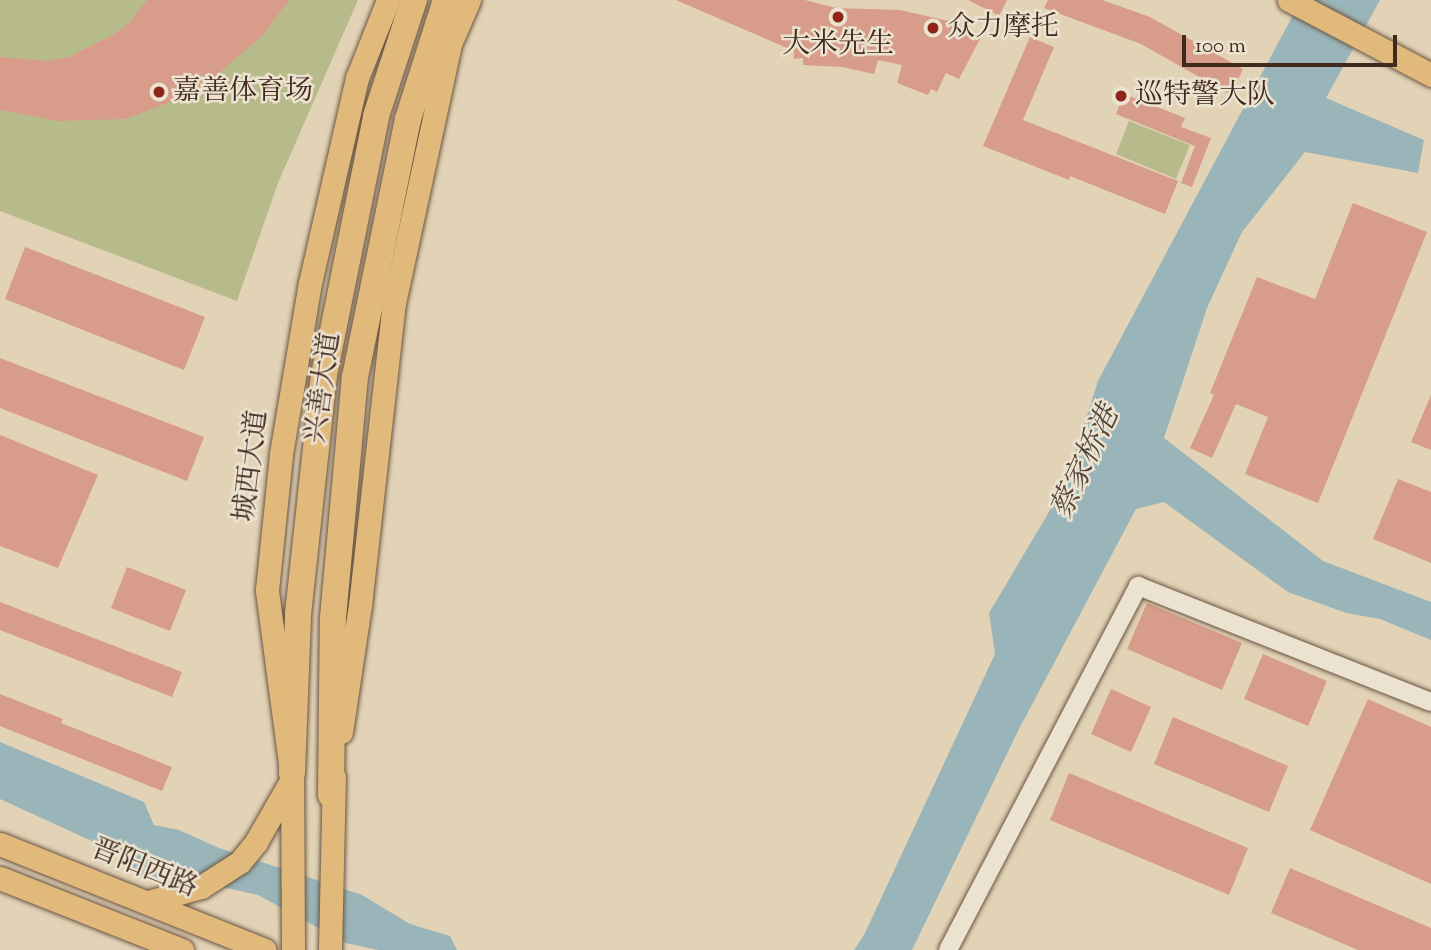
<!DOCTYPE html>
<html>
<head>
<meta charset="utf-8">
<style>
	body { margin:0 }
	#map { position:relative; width:1431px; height:950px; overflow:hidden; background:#e2d3b6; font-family:"Sorts Mill Goudy","Noto Serif SC",serif }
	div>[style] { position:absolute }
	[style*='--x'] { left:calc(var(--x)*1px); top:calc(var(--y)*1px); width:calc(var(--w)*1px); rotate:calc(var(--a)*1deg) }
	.green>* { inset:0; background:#b7bb8b }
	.water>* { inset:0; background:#9ab5b9 }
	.building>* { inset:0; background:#d79c8a }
	.roads { filter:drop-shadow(0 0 2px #6a5443) drop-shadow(0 0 2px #6a5443) }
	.minor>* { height:18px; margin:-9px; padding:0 9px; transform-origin:9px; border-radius:9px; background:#ece2d0 }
	.major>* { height:23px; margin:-11.5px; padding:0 11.5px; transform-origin:11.5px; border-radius:11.5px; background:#e1ba7b }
	.highway>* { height:26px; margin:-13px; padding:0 13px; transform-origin:13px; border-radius:13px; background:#e1ba7b }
	.dots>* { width:19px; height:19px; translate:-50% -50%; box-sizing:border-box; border:4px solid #ece2d0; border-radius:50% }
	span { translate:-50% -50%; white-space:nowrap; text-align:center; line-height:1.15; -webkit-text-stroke:5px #ece2d0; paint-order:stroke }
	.poi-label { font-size:28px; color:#42291d }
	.left { translate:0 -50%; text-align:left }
	.street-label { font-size:28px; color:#42291d }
	.water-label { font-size:30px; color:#54453c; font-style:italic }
	.scale { position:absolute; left:1182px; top:35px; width:215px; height:32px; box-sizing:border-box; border:4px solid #42291d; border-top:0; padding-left:9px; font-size:21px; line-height:24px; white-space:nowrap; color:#42291d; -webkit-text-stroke:5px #ece2d0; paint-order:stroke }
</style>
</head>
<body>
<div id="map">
	<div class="green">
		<i style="clip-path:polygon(0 0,358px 0,278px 183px,237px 301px,0 211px)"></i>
		<i style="clip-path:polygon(1129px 121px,1190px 145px,1176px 179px,1116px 154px)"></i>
	</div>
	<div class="water">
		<i style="clip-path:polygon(1301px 0,1380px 0,1326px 98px,1424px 140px,1418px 173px,1305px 152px,1242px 232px,1207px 308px,1164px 438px,1323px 561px,1431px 602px,1431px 640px,1380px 619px,1346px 613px,1288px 592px,1164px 502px,1136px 509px,1019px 729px,912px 950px,854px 950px,864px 935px,995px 654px,989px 613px,1065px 485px,1098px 381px)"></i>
		<i style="clip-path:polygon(0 742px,144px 802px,154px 825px,179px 830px,219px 848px,362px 895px,410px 924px,450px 936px,457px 950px,378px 950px,346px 943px,258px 895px,168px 875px,158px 882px,129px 870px,131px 859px,0 799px)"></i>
	</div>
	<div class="building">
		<i style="clip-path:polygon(147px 0,289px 0,263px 35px,211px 80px,165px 104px,126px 119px,59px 121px,0 110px,0 57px,47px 61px,69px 57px,113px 35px,129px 23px)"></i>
		<i style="clip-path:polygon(676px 0,805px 0,836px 8px,900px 10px,953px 22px,981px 37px,959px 79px,946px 73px,937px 92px,931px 89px,928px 95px,897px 83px,902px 65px,878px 60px,874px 74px,842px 67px,803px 65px,803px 58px,794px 59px,794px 51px)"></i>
		<i style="clip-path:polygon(968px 0,1007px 0,999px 16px)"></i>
		<i style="clip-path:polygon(1048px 0,1102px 0,1150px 17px,1243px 69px,1231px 95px,1141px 44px,1044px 8px)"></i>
		<i style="clip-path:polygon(1030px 37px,1054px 47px,1023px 120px,1178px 181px,1165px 214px,1070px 176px,1069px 180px,983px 146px)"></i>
		<i style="clip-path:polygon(1124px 94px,1185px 118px,1181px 127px,1211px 138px,1192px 187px,1181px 183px,1195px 146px,1116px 114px)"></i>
		<i style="clip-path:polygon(1353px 203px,1427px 232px,1318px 503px,1245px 474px,1268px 417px,1236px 404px,1212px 458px,1190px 448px,1214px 395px,1210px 393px,1257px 277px,1315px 299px)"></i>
		<i style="clip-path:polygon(25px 247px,205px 317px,184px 370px,5px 299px)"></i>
		<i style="clip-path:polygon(0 358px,204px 437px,187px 481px,0 408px)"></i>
		<i style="clip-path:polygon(1431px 395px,1431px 450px,1411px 442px)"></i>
		<i style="clip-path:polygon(0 435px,98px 475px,58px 568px,0 546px)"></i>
		<i style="clip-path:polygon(1398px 479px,1431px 492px,1431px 563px,1373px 539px)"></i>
		<i style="clip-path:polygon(127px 567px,186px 590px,170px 631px,111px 608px)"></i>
		<i style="clip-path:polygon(0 602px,182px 672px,172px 697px,0 630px)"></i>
		<i style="clip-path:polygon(1147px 603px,1242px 643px,1222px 690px,1127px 649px)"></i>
		<i style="clip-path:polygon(1263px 654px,1327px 681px,1308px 726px,1244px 699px)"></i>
		<i style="clip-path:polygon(1111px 689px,1151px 707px,1131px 752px,1091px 734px)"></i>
		<i style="clip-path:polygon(0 694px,63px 719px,61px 723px,172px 767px,162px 791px,0 726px)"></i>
		<i style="clip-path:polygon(1368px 699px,1431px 727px,1431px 884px,1310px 830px)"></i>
		<i style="clip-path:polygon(1173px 717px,1288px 766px,1269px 812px,1154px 764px)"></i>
		<i style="clip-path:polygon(1069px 773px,1248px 848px,1229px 895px,1050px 820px)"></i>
		<i style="clip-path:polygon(1290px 868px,1431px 928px,1431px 950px,1358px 950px,1271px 913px)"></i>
	</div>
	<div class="roads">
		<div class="minor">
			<i style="--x:948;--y:950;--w:411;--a:-62.4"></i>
			<i style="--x:1138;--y:586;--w:315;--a:21.6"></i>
		</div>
		<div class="major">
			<i style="--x:1289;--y:0;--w:161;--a:27.8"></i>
			<i style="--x:341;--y:732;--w:128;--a:-81.5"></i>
			<i style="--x:360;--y:605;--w:304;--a:-83.6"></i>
			<i style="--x:394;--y:303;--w:265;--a:-77.8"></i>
			<i style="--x:450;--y:44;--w:48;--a:-66.6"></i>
			<i style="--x:0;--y:844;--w:285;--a:21.8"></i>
			<i style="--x:0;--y:878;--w:196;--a:21.6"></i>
			<i style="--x:148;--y:902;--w:55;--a:-15.8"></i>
			<i style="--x:201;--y:887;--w:46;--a:-32.7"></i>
			<i style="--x:240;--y:862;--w:26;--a:-51"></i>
			<i style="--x:256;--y:842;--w:70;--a:-60.2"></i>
			<i style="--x:293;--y:950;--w:172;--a:-90.3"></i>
			<i style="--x:292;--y:778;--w:190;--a:-97.6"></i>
			<i style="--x:267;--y:590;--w:137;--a:-84.1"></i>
			<i style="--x:281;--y:454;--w:173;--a:-80.4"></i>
			<i style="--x:310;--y:283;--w:210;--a:-77.1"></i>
			<i style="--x:357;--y:78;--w:84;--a:-68.3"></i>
			<i style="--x:330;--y:950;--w:173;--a:-88.7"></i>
		</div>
		<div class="highway">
			<i style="--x:292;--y:773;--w:159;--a:-87.8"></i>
			<i style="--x:298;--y:614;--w:240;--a:-83.8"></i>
			<i style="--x:324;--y:375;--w:264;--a:-78.6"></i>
			<i style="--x:376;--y:116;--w:122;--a:-71.9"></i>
			<i style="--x:331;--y:795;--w:177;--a:-89.4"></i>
			<i style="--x:333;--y:618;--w:242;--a:-84.8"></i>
			<i style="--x:355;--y:377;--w:263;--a:-78.4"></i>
			<i style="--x:408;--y:119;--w:125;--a:-72.3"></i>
		</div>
	</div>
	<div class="dots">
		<i style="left:838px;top:17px;background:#8f2418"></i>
		<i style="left:933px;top:28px;background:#8f2418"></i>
		<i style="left:159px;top:92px;background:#8f2418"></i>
		<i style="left:1121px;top:96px;background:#8f2418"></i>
	</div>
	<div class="poi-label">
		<span class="left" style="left:947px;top:28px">众力摩托</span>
		<span style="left:838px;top:45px">大米先生</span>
		<span class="left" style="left:173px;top:92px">嘉善体育场</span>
		<span class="left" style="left:1135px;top:96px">巡特警大队</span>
	</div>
	<div class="street-label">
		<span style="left:324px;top:388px;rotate:-82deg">兴善大道</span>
		<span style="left:252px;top:466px;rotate:-83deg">城西大道</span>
		<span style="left:144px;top:869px;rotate:22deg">晋阳西路</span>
	</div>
	<div class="water-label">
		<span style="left:1087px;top:463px;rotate:-65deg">蔡家桥港</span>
	</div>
	<div class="scale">100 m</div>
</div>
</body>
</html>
